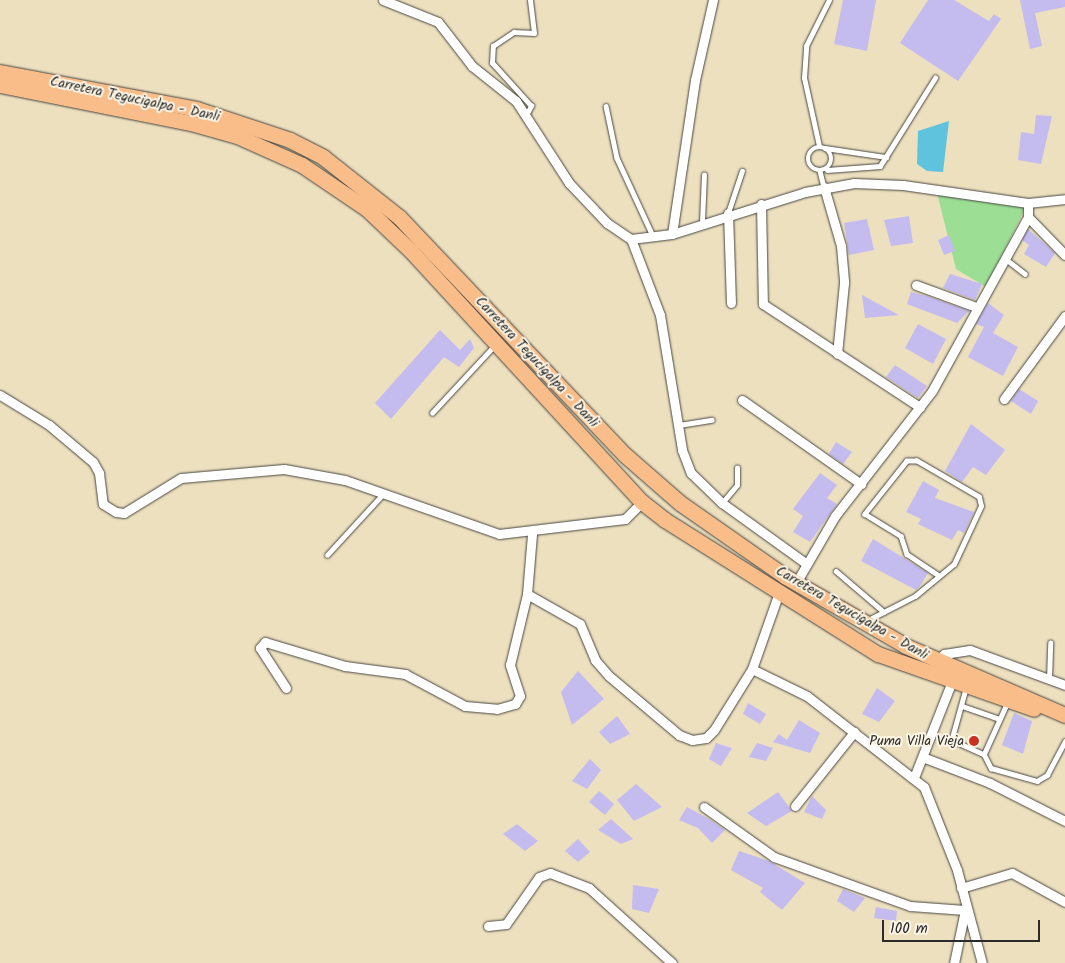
<!DOCTYPE html>
<html>
<head>
<meta charset="utf-8">
<style>
	body { margin:0 }
	#map { position:relative; width:1065px; height:963px; overflow:hidden; background:#ede0bf; font-family:Kalam,sans-serif }
	div>[style] { position:absolute }
	[style*='--x'] { left:calc(var(--x)*1px); top:calc(var(--y)*1px); width:calc(var(--w)*1px); rotate:calc(var(--a)*1deg) }
	.green>* { inset:0; background:#9cde94 }
	.water>* { inset:0; background:#60c3de }
	.building>* { inset:0; background:#c4bbef }
	.roads { filter:drop-shadow(0 0 1px #484641) drop-shadow(0 0 1px #484641) }
	.service>* { height:4.5px; margin:-2.25px; padding:0 2.25px; transform-origin:2.25px; border-radius:2.25px; background:#fff }
	.service>.ring { margin:-2.25px; padding:0; box-sizing:content-box; background:none; border:4.5px solid #fff; border-radius:50% }
	.minor>* { height:9px; margin:-4.5px; padding:0 4.5px; transform-origin:4.5px; border-radius:4.5px; background:#fff }
	.trunk>* { height:15px; margin:-7.5px; padding:0 7.5px; transform-origin:7.5px; border-radius:7.5px; background:#f8bd89 }
	.dots>* { width:14px; height:14px; translate:-50% -50%; box-sizing:border-box; border:2px solid #fcf5e5; border-radius:50% }
	span { translate:-50% -50%; white-space:nowrap; text-align:center; line-height:1.15; -webkit-text-stroke:4px #fcf5e5; paint-order:stroke }
	.street-label { font-size:14px; color:#2b2b2b }
	.poi-label { font-size:14px; color:#2b2b2b }
	.right { translate:-100% -50%; text-align:right }
	.scale { position:absolute; left:882px; top:920px; width:158px; height:22px; box-sizing:border-box; border:2px solid #2b2b2b; border-top:0; padding-left:6px; font-size:15px; line-height:18px; white-space:nowrap; color:#2b2b2b; -webkit-text-stroke:4px #fcf5e5; paint-order:stroke }
</style>
</head>
<body>
<div id="map">
	<div class="green">
		<i style="clip-path:polygon(936px 189px,1028px 203px,986px 287px,956px 269px)"></i>
	</div>
	<div class="water">
		<i style="clip-path:polygon(949px 121px,943px 172px,927px 171px,917px 164px,918px 131px)"></i>
	</div>
	<div class="building">
		<i style="clip-path:polygon(843px 0,876px 0,867px 51px,834px 44px)"></i>
		<i style="clip-path:polygon(928px 0,954px 0,989px 21px,994px 14px,1001px 19px,958px 81px,900px 43px)"></i>
		<i style="clip-path:polygon(1020px 0,1065px 0,1065px 7px,1035px 13px,1042px 46px,1030px 49px)"></i>
		<i style="clip-path:polygon(1036px 115px,1052px 116px,1041px 164px,1018px 160px,1021px 132px,1034px 134px)"></i>
		<i style="clip-path:polygon(909px 216px,913px 243px,891px 246px,884px 220px)"></i>
		<i style="clip-path:polygon(867px 219px,874px 250px,849px 255px,844px 223px)"></i>
		<i style="clip-path:polygon(1028px 229px,1055px 253px,1046px 267px,1024px 254px,1029px 245px,1022px 240px)"></i>
		<i style="clip-path:polygon(949px 235px,955px 251px,944px 255px,938px 240px)"></i>
		<i style="clip-path:polygon(950px 274px,982px 284px,975px 300px,943px 288px)"></i>
		<i style="clip-path:polygon(911px 292px,927px 296px,969px 311px,957px 323px,907px 304px)"></i>
		<i style="clip-path:polygon(862px 295px,899px 315px,865px 318px)"></i>
		<i style="clip-path:polygon(988px 303px,1004px 315px,993px 333px,1018px 347px,1003px 376px,968px 357px,984px 327px,976px 324px)"></i>
		<i style="clip-path:polygon(918px 324px,946px 339px,933px 364px,905px 348px)"></i>
		<i style="clip-path:polygon(440px 330px,460px 350px,470px 339px,474px 348px,459px 367px,444px 357px,391px 419px,375px 403px)"></i>
		<i style="clip-path:polygon(895px 365px,927px 386px,918px 398px,886px 377px)"></i>
		<i style="clip-path:polygon(1019px 389px,1038px 401px,1031px 414px,1011px 401px)"></i>
		<i style="clip-path:polygon(971px 424px,1005px 450px,986px 475px,973px 467px,962px 482px,945px 471px)"></i>
		<i style="clip-path:polygon(836px 442px,852px 452px,843px 464px,829px 454px)"></i>
		<i style="clip-path:polygon(820px 473px,837px 485px,827px 498px,837px 504px,810px 542px,793px 532px,803px 516px,793px 509px)"></i>
		<i style="clip-path:polygon(923px 481px,939px 490px,935px 498px,974px 512px,964px 533px,958px 530px,952px 540px,918px 524px,921px 519px,906px 512px)"></i>
		<i style="clip-path:polygon(873px 539px,928px 573px,920px 586px,916px 590px,861px 561px)"></i>
		<i style="clip-path:polygon(578px 671px,604px 699px,572px 725px,561px 692px)"></i>
		<i style="clip-path:polygon(877px 688px,895px 701px,879px 722px,862px 714px)"></i>
		<i style="clip-path:polygon(748px 703px,766px 714px,760px 724px,743px 714px)"></i>
		<i style="clip-path:polygon(1014px 713px,1032px 721px,1023px 754px,1002px 745px)"></i>
		<i style="clip-path:polygon(617px 716px,630px 734px,610px 744px,599px 732px)"></i>
		<i style="clip-path:polygon(799px 720px,820px 733px,810px 753px,773px 742px,779px 734px,787px 740px)"></i>
		<i style="clip-path:polygon(716px 743px,732px 748px,721px 766px,709px 759px)"></i>
		<i style="clip-path:polygon(757px 743px,773px 748px,766px 761px,749px 757px)"></i>
		<i style="clip-path:polygon(590px 759px,601px 770px,587px 789px,572px 781px)"></i>
		<i style="clip-path:polygon(636px 784px,662px 807px,634px 821px,617px 800px)"></i>
		<i style="clip-path:polygon(599px 791px,614px 804px,605px 815px,589px 802px)"></i>
		<i style="clip-path:polygon(778px 792px,792px 811px,766px 826px,747px 813px)"></i>
		<i style="clip-path:polygon(812px 796px,826px 810px,822px 819px,804px 812px)"></i>
		<i style="clip-path:polygon(687px 807px,709px 819px,725px 830px,712px 843px,698px 828px,679px 820px)"></i>
		<i style="clip-path:polygon(611px 819px,633px 839px,621px 844px,598px 830px)"></i>
		<i style="clip-path:polygon(517px 824px,538px 841px,525px 851px,503px 834px)"></i>
		<i style="clip-path:polygon(578px 839px,590px 852px,578px 862px,565px 851px)"></i>
		<i style="clip-path:polygon(739px 851px,769px 861px,805px 883px,782px 910px,760px 892px,763px 888px,731px 870px)"></i>
		<i style="clip-path:polygon(633px 885px,659px 889px,649px 913px,632px 909px)"></i>
		<i style="clip-path:polygon(843px 889px,865px 898px,854px 912px,837px 901px)"></i>
		<i style="clip-path:polygon(876px 907px,897px 911px,896px 921px,874px 918px)"></i>
	</div>
	<div class="roads">
		<div class="service">
			<i style="--x:606;--y:106;--w:53;--a:78.1"></i>
			<i style="--x:617;--y:158;--w:86;--a:65.2"></i>
			<i style="--x:525;--y:117;--w:13;--a:-61"></i>
			<i style="--x:531;--y:106;--w:58;--a:-132.2"></i>
			<i style="--x:492;--y:63;--w:17;--a:-87"></i>
			<i style="--x:493;--y:46;--w:25;--a:-34"></i>
			<i style="--x:514;--y:32;--w:20;--a:3"></i>
			<i style="--x:534;--y:33;--w:33;--a:-97"></i>
			<i style="--x:819;--y:146;--w:70;--a:-102.4"></i>
			<i style="--x:804;--y:78;--w:32;--a:-86"></i>
			<i style="--x:806;--y:46;--w:51;--a:-63.4"></i>
			<i class="ring" style="left:808px;top:147px;width:19.5px;height:19.5px"></i>
			<i style="--x:825;--y:148;--w:62;--a:8.4"></i>
			<i style="--x:827;--y:170;--w:53;--a:-4.3"></i>
			<i style="--x:880;--y:166;--w:104;--a:-58"></i>
			<i style="--x:820;--y:171;--w:16;--a:76"></i>
			<i style="--x:728;--y:213;--w:44;--a:-71.6"></i>
			<i style="--x:702;--y:222;--w:47;--a:-87.6"></i>
			<i style="--x:1006;--y:259;--w:24;--a:38"></i>
			<i style="--x:432;--y:413;--w:91;--a:-47.2"></i>
			<i style="--x:679;--y:425;--w:33;--a:-9"></i>
			<i style="--x:722;--y:503;--w:23;--a:-50"></i>
			<i style="--x:737;--y:485;--w:17;--a:-90"></i>
			<i style="--x:327;--y:555;--w:83;--a:-47.4"></i>
			<i style="--x:836;--y:571;--w:63;--a:40.5"></i>
			<i style="--x:868;--y:620;--w:53;--a:-27.1"></i>
			<i style="--x:915;--y:596;--w:50;--a:-39.4"></i>
			<i style="--x:954;--y:564;--w:64;--a:-65"></i>
			<i style="--x:981;--y:506;--w:9;--a:-103"></i>
			<i style="--x:979;--y:497;--w:72;--a:-149.9"></i>
			<i style="--x:917;--y:461;--w:10;--a:180"></i>
			<i style="--x:907;--y:461;--w:68;--a:128.4"></i>
			<i style="--x:865;--y:514;--w:42;--a:31.4"></i>
			<i style="--x:901;--y:536;--w:19;--a:72"></i>
			<i style="--x:907;--y:554;--w:37;--a:34"></i>
			<i style="--x:1049;--y:679;--w:36;--a:-88"></i>
			<i style="--x:966;--y:689;--w:53;--a:105.4"></i>
			<i style="--x:952;--y:740;--w:35;--a:24"></i>
			<i style="--x:984;--y:754;--w:56;--a:-65.7"></i>
			<i style="--x:962;--y:706;--w:39;--a:19"></i>
			<i style="--x:984;--y:754;--w:16;--a:63"></i>
			<i style="--x:991;--y:768;--w:48;--a:15.8"></i>
			<i style="--x:1037;--y:781;--w:12;--a:-31"></i>
			<i style="--x:1047;--y:775;--w:38;--a:-62"></i>
		</div>
		<div class="minor">
			<i style="--x:383;--y:0;--w:59;--a:21.8"></i>
			<i style="--x:438;--y:22;--w:56;--a:52.3"></i>
			<i style="--x:472;--y:66;--w:56;--a:38.5"></i>
			<i style="--x:516;--y:101;--w:98;--a:57.1"></i>
			<i style="--x:569;--y:183;--w:55;--a:46.5"></i>
			<i style="--x:607;--y:223;--w:29;--a:34"></i>
			<i style="--x:631;--y:239;--w:81;--a:69.1"></i>
			<i style="--x:660;--y:315;--w:137;--a:80.7"></i>
			<i style="--x:682;--y:450;--w:25;--a:69"></i>
			<i style="--x:691;--y:473;--w:43;--a:44.1"></i>
			<i style="--x:722;--y:503;--w:101;--a:35.7"></i>
			<i style="--x:824;--y:187;--w:61;--a:73.9"></i>
			<i style="--x:841;--y:246;--w:37;--a:85"></i>
			<i style="--x:844;--y:283;--w:71;--a:95.6"></i>
			<i style="--x:761;--y:204;--w:100;--a:88.9"></i>
			<i style="--x:763;--y:304;--w:188;--a:33.3"></i>
			<i style="--x:728;--y:213;--w:90;--a:88.1"></i>
			<i style="--x:1028;--y:217;--w:53;--a:45.8"></i>
			<i style="--x:672;--y:234;--w:156;--a:-81.5"></i>
			<i style="--x:695;--y:80;--w:82;--a:-77.3"></i>
			<i style="--x:631;--y:239;--w:41;--a:-7"></i>
			<i style="--x:672;--y:234;--w:139;--a:-17.5"></i>
			<i style="--x:805;--y:192;--w:50;--a:-10.4"></i>
			<i style="--x:854;--y:183;--w:49;--a:2.3"></i>
			<i style="--x:903;--y:185;--w:126;--a:8.2"></i>
			<i style="--x:1028;--y:203;--w:37;--a:-6"></i>
			<i style="--x:916;--y:285;--w:64;--a:20.1"></i>
			<i style="--x:0;--y:395;--w:57;--a:31.5"></i>
			<i style="--x:49;--y:425;--w:57;--a:40.1"></i>
			<i style="--x:93;--y:462;--w:13;--a:61"></i>
			<i style="--x:99;--y:473;--w:31;--a:83"></i>
			<i style="--x:103;--y:504;--w:15;--a:32"></i>
			<i style="--x:116;--y:512;--w:8;--a:7"></i>
			<i style="--x:124;--y:513;--w:67;--a:-31.6"></i>
			<i style="--x:181;--y:478;--w:103;--a:-5"></i>
			<i style="--x:284;--y:469;--w:62;--a:10.2"></i>
			<i style="--x:345;--y:480;--w:163;--a:19.3"></i>
			<i style="--x:499;--y:534;--w:127;--a:-6.8"></i>
			<i style="--x:625;--y:519;--w:24;--a:-45"></i>
			<i style="--x:1004;--y:399;--w:103;--a:-53.7"></i>
			<i style="--x:742;--y:400;--w:146;--a:35.2"></i>
			<i style="--x:796;--y:583;--w:78;--a:-59.8"></i>
			<i style="--x:835;--y:516;--w:158;--a:-52.2"></i>
			<i style="--x:932;--y:391;--w:199;--a:-61.1"></i>
			<i style="--x:1028;--y:217;--w:14;--a:-90"></i>
			<i style="--x:527;--y:594;--w:61;--a:29.5"></i>
			<i style="--x:580;--y:624;--w:39;--a:67"></i>
			<i style="--x:595;--y:660;--w:21;--a:49"></i>
			<i style="--x:609;--y:676;--w:92;--a:40.1"></i>
			<i style="--x:679;--y:735;--w:14;--a:21"></i>
			<i style="--x:692;--y:740;--w:14;--a:-8"></i>
			<i style="--x:706;--y:738;--w:11;--a:-45"></i>
			<i style="--x:714;--y:730;--w:72;--a:-58.1"></i>
			<i style="--x:752;--y:669;--w:78;--a:-70.6"></i>
			<i style="--x:936;--y:661;--w:11;--a:-41"></i>
			<i style="--x:944;--y:654;--w:26;--a:-9"></i>
			<i style="--x:970;--y:650;--w:101;--a:20.2"></i>
			<i style="--x:752;--y:669;--w:61;--a:26.1"></i>
			<i style="--x:807;--y:696;--w:148;--a:37.9"></i>
			<i style="--x:924;--y:787;--w:89;--a:68.3"></i>
			<i style="--x:957;--y:870;--w:96;--a:75"></i>
			<i style="--x:286;--y:688;--w:48;--a:-123"></i>
			<i style="--x:260;--y:648;--w:8;--a:-50"></i>
			<i style="--x:265;--y:642;--w:84;--a:16.7"></i>
			<i style="--x:345;--y:666;--w:61;--a:7.6"></i>
			<i style="--x:405;--y:674;--w:68;--a:28.1"></i>
			<i style="--x:465;--y:706;--w:32;--a:5"></i>
			<i style="--x:497;--y:709;--w:19;--a:-16"></i>
			<i style="--x:515;--y:704;--w:9;--a:-58"></i>
			<i style="--x:520;--y:696;--w:33;--a:-108"></i>
			<i style="--x:510;--y:665;--w:73;--a:-76.5"></i>
			<i style="--x:527;--y:594;--w:60;--a:-85.2"></i>
			<i style="--x:925;--y:758;--w:70;--a:21"></i>
			<i style="--x:990;--y:783;--w:84;--a:26.9"></i>
			<i style="--x:915;--y:775;--w:106;--a:-68.5"></i>
			<i style="--x:795;--y:806;--w:95;--a:-51.4"></i>
			<i style="--x:704;--y:807;--w:86;--a:35.5"></i>
			<i style="--x:774;--y:857;--w:145;--a:19.8"></i>
			<i style="--x:910;--y:906;--w:55;--a:4.2"></i>
			<i style="--x:965;--y:910;--w:54;--a:101.7"></i>
			<i style="--x:961;--y:888;--w:53;--a:-16.4"></i>
			<i style="--x:1012;--y:873;--w:60;--a:28.7"></i>
			<i style="--x:488;--y:926;--w:18;--a:-6"></i>
			<i style="--x:506;--y:924;--w:57;--a:-54.9"></i>
			<i style="--x:539;--y:877;--w:12;--a:-20"></i>
			<i style="--x:550;--y:873;--w:42;--a:21"></i>
			<i style="--x:589;--y:888;--w:112;--a:42.1"></i>
		</div>
		<div class="trunk">
			<i style="--x:0;--y:72;--w:200;--a:10.6"></i>
			<i style="--x:197;--y:109;--w:98;--a:18.4"></i>
			<i style="--x:290;--y:140;--w:37;--a:27"></i>
			<i style="--x:323;--y:157;--w:97;--a:38.3"></i>
			<i style="--x:399;--y:217;--w:328;--a:46.5"></i>
			<i style="--x:625;--y:455;--w:73;--a:41.1"></i>
			<i style="--x:680;--y:503;--w:129;--a:34.9"></i>
			<i style="--x:786;--y:577;--w:138;--a:29.9"></i>
			<i style="--x:906;--y:646;--w:173;--a:23.5"></i>
			<i style="--x:0;--y:85;--w:195;--a:11.3"></i>
			<i style="--x:191;--y:123;--w:48;--a:15.8"></i>
			<i style="--x:237;--y:136;--w:71;--a:24"></i>
			<i style="--x:302;--y:165;--w:78;--a:34.1"></i>
			<i style="--x:367;--y:209;--w:61;--a:43.7"></i>
			<i style="--x:411;--y:251;--w:341;--a:47.4"></i>
			<i style="--x:642;--y:502;--w:29;--a:38"></i>
			<i style="--x:665;--y:520;--w:252;--a:32.2"></i>
			<i style="--x:878;--y:654;--w:165;--a:19.4"></i>
		</div>
	</div>
	<div class="dots">
		<i style="left:974px;top:741px;background:#c8321e"></i>
	</div>
	<div class="street-label">
		<span style="left:135px;top:99px;rotate:12deg">Carretera Tegucigalpa - Danli</span>
		<span style="left:537px;top:362px;rotate:47deg">Carretera Tegucigalpa - Danli</span>
		<span style="left:852px;top:613px;rotate:30deg">Carretera Tegucigalpa - Danli</span>
	</div>
	<div class="poi-label">
		<span class="right" style="left:964px;top:741px">Puma Villa Vieja</span>
	</div>
	<div class="scale">100 m</div>
</div>
</body>
</html>
